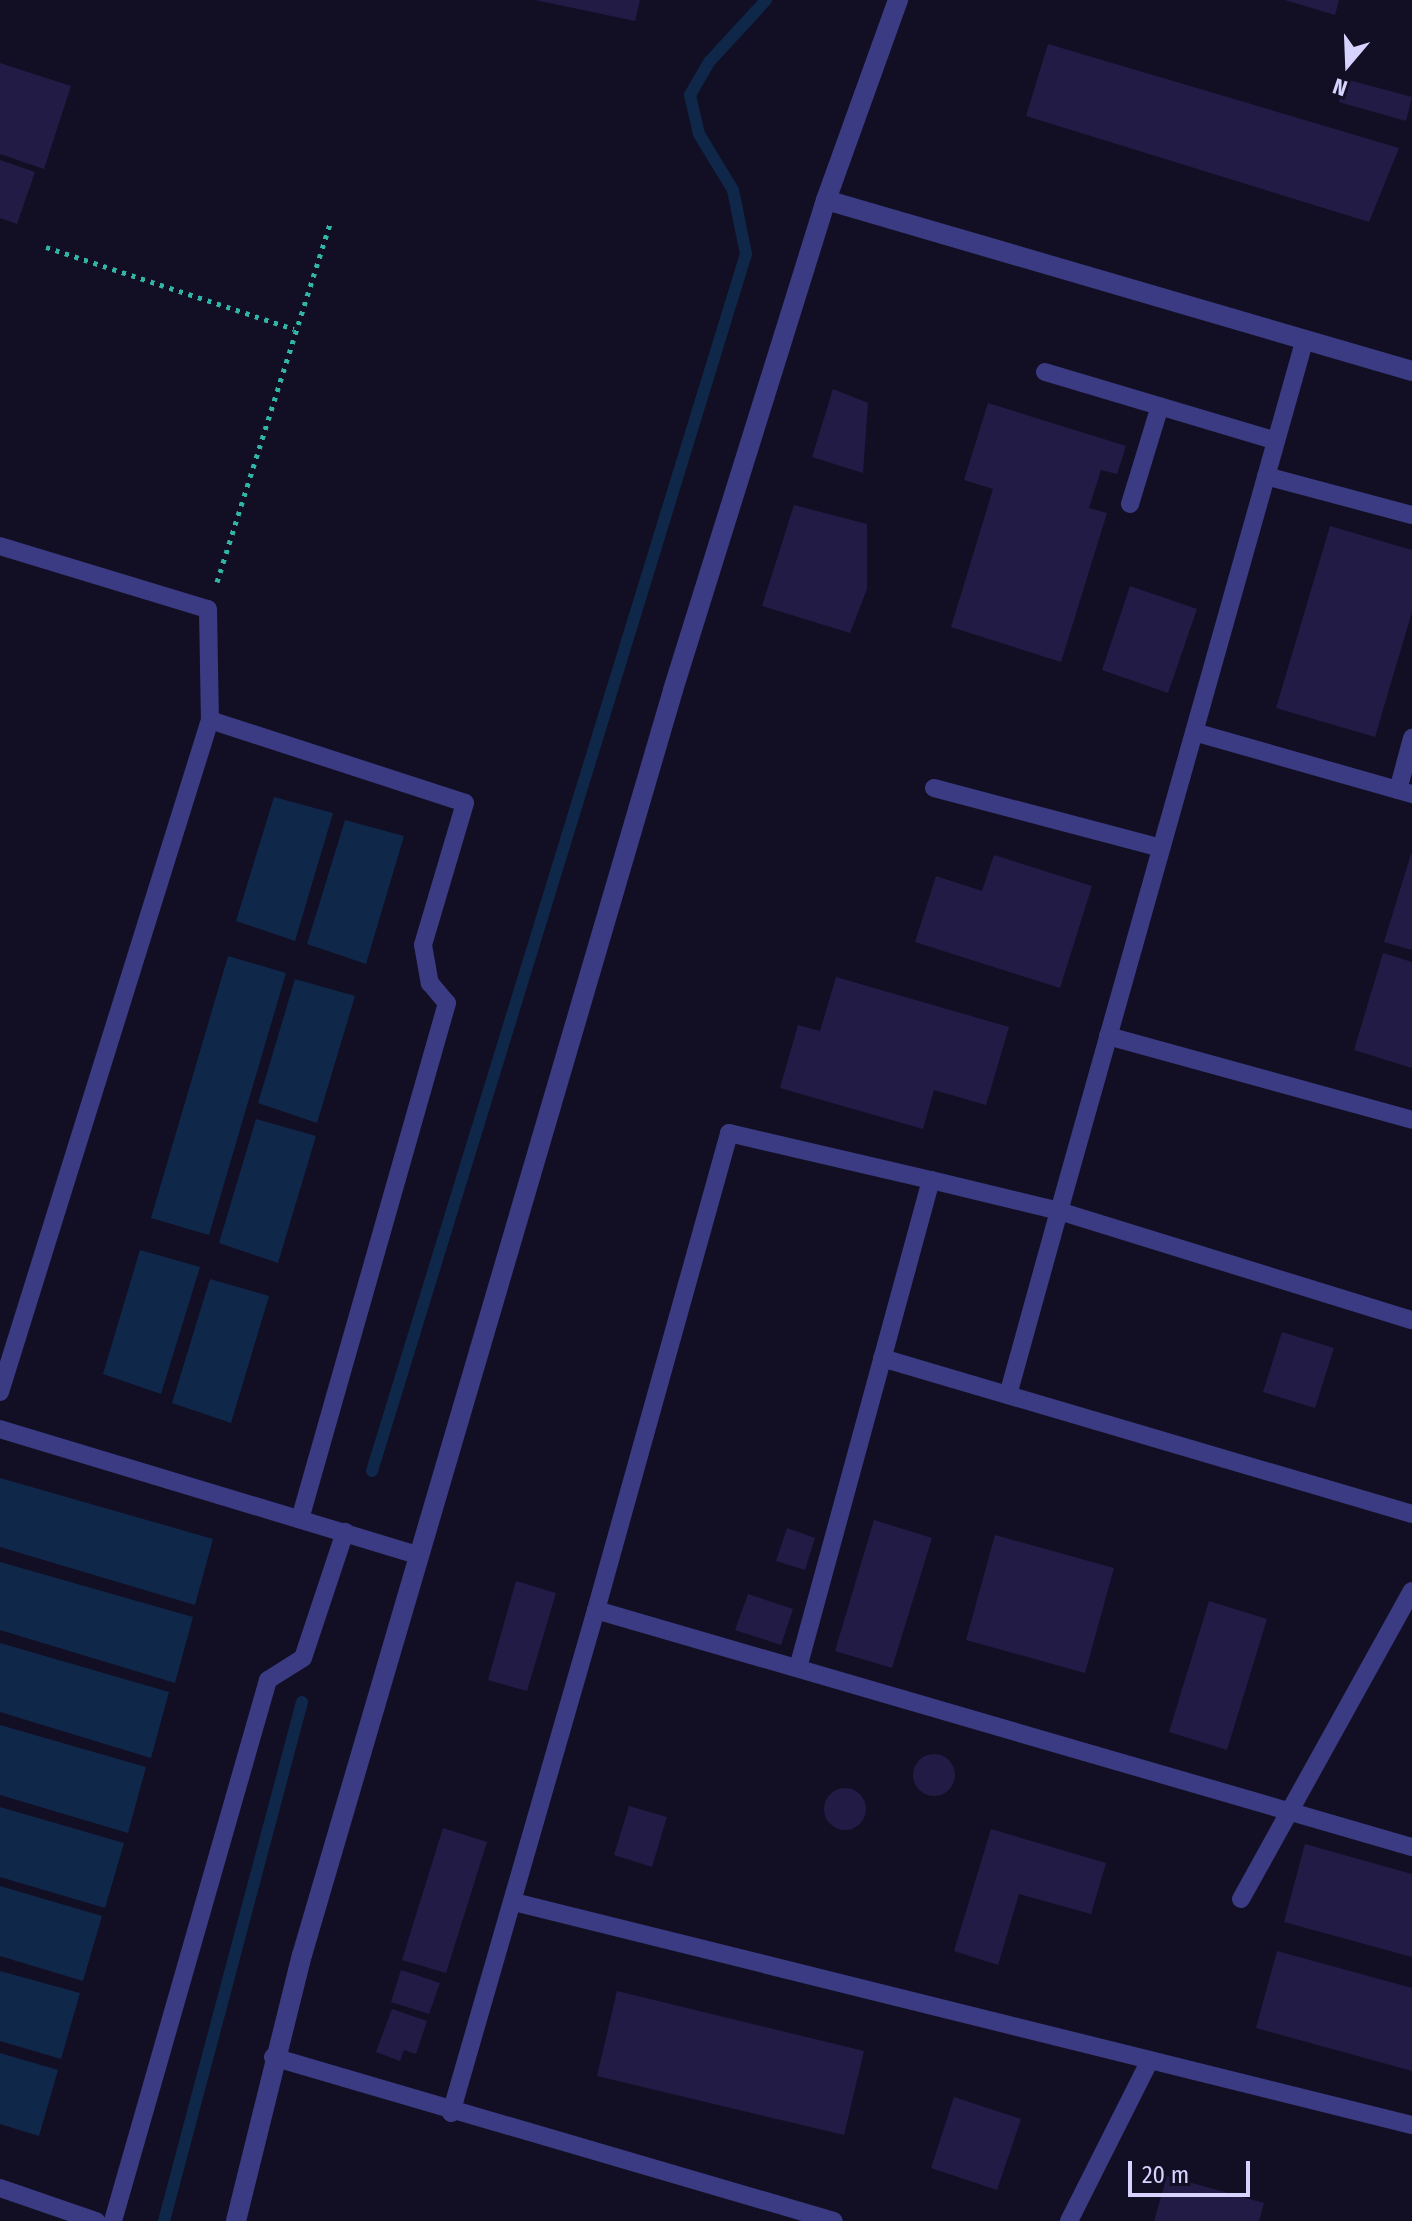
<!DOCTYPE html>
<html>
<head>
<meta charset="utf-8">
<style>
	body { margin:0 }
	#map { position:relative; width:1412px; height:2221px; overflow:hidden; background:#120f24; font-family:"Fira Sans Condensed",sans-serif }
	div>[style] { position:absolute }
	[style*='--x'] { left:calc(var(--x)*1px); top:calc(var(--y)*1px); width:calc(var(--w)*1px); rotate:calc(var(--a)*1deg) }
	.water>* { inset:0; background:#0f2749 }
	.stream>* { height:12px; margin:-6px; padding:0 6px; transform-origin:6px; border-radius:6px; background:#0f2749 }
	.building>* { inset:0; background:#221b45 }
	.round { border-radius:50% }
	.path>* { height:5px; margin-top:-2.5px; transform-origin:0; background:repeating-linear-gradient(90deg,#31b5a6 0 4px,transparent 0 10px) }
	.service>* { height:18px; margin:-9px; padding:0 9px; transform-origin:9px; border-radius:9px; background:#3b3b83 }
	.minor>* { height:20px; margin:-10px; padding:0 10px; transform-origin:10px; border-radius:10px; background:#3b3b83 }
	.tertiary>* { height:20px; margin:-10px; padding:0 10px; transform-origin:10px; border-radius:10px; background:#3b3b83 }
	span { translate:-50% -50%; white-space:nowrap; text-align:center; line-height:1.15; -webkit-text-stroke:6px #120f24; paint-order:stroke }
	.north { position:absolute; left:1308px; top:24px; width:80px; height:80px; -webkit-text-stroke:6px #120f24; paint-order:stroke; rotate:199deg; font-size:22px; font-weight:700; line-height:32px; text-align:center; color:#d6d3fe }
	.north::after { content:''; display:block; margin:auto; width:28px; height:36px; background:#d6d3fe; clip-path:polygon(50% 0,100% 100%,50% 72%,0 100%) }
	.scale { position:absolute; left:1128px; top:2161px; width:122px; height:36px; box-sizing:border-box; border:4px solid #d6d3fe; border-top:0; padding-left:10px; font-size:24px; line-height:28px; white-space:nowrap; color:#d6d3fe; -webkit-text-stroke:6px #120f24; paint-order:stroke }
</style>
</head>
<body>
<div id="map">
	<div class="water">
		<i style="clip-path:polygon(274px 797px,333px 813px,295px 941px,236px 921px)"></i>
		<i style="clip-path:polygon(345px 820px,404px 836px,366px 964px,307px 944px)"></i>
		<i style="clip-path:polygon(228px 956px,286px 973px,209px 1235px,151px 1218px)"></i>
		<i style="clip-path:polygon(295px 979px,355px 996px,317px 1123px,258px 1103px)"></i>
		<i style="clip-path:polygon(256px 1119px,316px 1136px,278px 1263px,219px 1243px)"></i>
		<i style="clip-path:polygon(140px 1250px,200px 1267px,161px 1394px,103px 1374px)"></i>
		<i style="clip-path:polygon(210px 1279px,269px 1296px,231px 1423px,172px 1403px)"></i>
		<i style="clip-path:polygon(0 1478px,213px 1539px,195px 1605px,0 1547px)"></i>
		<i style="clip-path:polygon(0 1562px,193px 1617px,175px 1683px,0 1630px)"></i>
		<i style="clip-path:polygon(0 1643px,169px 1692px,151px 1758px,0 1712px)"></i>
		<i style="clip-path:polygon(0 1725px,146px 1767px,128px 1833px,0 1795px)"></i>
		<i style="clip-path:polygon(0 1807px,124px 1843px,105px 1908px,0 1877px)"></i>
		<i style="clip-path:polygon(0 1886px,102px 1916px,83px 1981px,0 1956px)"></i>
		<i style="clip-path:polygon(0 1971px,80px 1993px,61px 2059px,0 2041px)"></i>
		<i style="clip-path:polygon(0 2053px,58px 2070px,39px 2136px,0 2124px)"></i>
	</div>
	<div class="stream">
		<i style="--x:372;--y:1471;--w:1273;--a:-72.92"></i>
		<i style="--x:746;--y:254;--w:65;--a:-101.5"></i>
		<i style="--x:733;--y:190;--w:66;--a:-121.3"></i>
		<i style="--x:699;--y:134;--w:40;--a:-103"></i>
		<i style="--x:690;--y:95;--w:39;--a:-60"></i>
		<i style="--x:710;--y:61;--w:83;--a:-47.4"></i>
		<i style="--x:164;--y:2221;--w:537;--a:-75.11"></i>
	</div>
	<div class="building">
		<i style="clip-path:polygon(535px 0,640px 0,635px 21px)"></i>
		<i style="clip-path:polygon(1285px 0,1339px 0,1335px 15px)"></i>
		<i style="clip-path:polygon(1048px 44px,1399px 148px,1369px 222px,1026px 116px)"></i>
		<i style="clip-path:polygon(0 63px,71px 86px,44px 169px,0 154px)"></i>
		<i style="clip-path:polygon(1345px 79px,1412px 97px,1406px 121px,1339px 102px)"></i>
		<i style="clip-path:polygon(0 160px,35px 172px,17px 224px,0 218px)"></i>
		<i style="clip-path:polygon(833px 389px,868px 403px,863px 473px,812px 457px)"></i>
		<i style="clip-path:polygon(988px 403px,1126px 446px,1117px 474px,1101px 470px,1089px 508px,1107px 513px,1061px 662px,951px 627px,993px 489px,964px 480px)"></i>
		<i style="clip-path:polygon(794px 505px,867px 524px,867px 589px,850px 633px,762px 606px)"></i>
		<i style="clip-path:polygon(1330px 526px,1412px 550px,1412px 612px,1375px 737px,1276px 708px)"></i>
		<i style="clip-path:polygon(1130px 586px,1197px 609px,1168px 693px,1102px 670px)"></i>
		<i style="clip-path:polygon(1411px 854px,1412px 854px,1412px 950px,1384px 942px)"></i>
		<i style="clip-path:polygon(994px 855px,1092px 886px,1060px 988px,915px 942px,936px 876px,982px 891px)"></i>
		<i style="clip-path:polygon(1383px 953px,1412px 962px,1412px 1068px,1354px 1050px)"></i>
		<i style="clip-path:polygon(836px 977px,1009px 1027px,986px 1105px,934px 1090px,923px 1129px,780px 1088px,798px 1025px,820px 1031px)"></i>
		<i style="clip-path:polygon(1282px 1332px,1334px 1348px,1315px 1408px,1263px 1392px)"></i>
		<i style="clip-path:polygon(874px 1520px,932px 1538px,892px 1668px,835px 1651px)"></i>
		<i style="clip-path:polygon(787px 1528px,815px 1538px,805px 1570px,776px 1561px)"></i>
		<i style="clip-path:polygon(995px 1535px,1114px 1568px,1085px 1673px,966px 1640px)"></i>
		<i style="clip-path:polygon(516px 1581px,556px 1593px,527px 1691px,488px 1680px)"></i>
		<i style="clip-path:polygon(748px 1594px,793px 1609px,781px 1645px,735px 1630px)"></i>
		<i style="clip-path:polygon(1209px 1601px,1267px 1619px,1227px 1750px,1169px 1732px)"></i>
		<i class="round" style="left:913px;top:1754px;width:42px;height:42px"></i>
		<i class="round" style="left:824px;top:1788px;width:42px;height:42px"></i>
		<i style="clip-path:polygon(629px 1806px,667px 1817px,652px 1867px,614px 1855px)"></i>
		<i style="clip-path:polygon(443px 1828px,487px 1842px,446px 1973px,402px 1960px)"></i>
		<i style="clip-path:polygon(991px 1829px,1106px 1863px,1091px 1914px,1019px 1894px,998px 1965px,954px 1951px)"></i>
		<i style="clip-path:polygon(1305px 1844px,1412px 1874px,1412px 1957px,1284px 1922px)"></i>
		<i style="clip-path:polygon(1277px 1951px,1412px 1988px,1412px 2071px,1256px 2028px)"></i>
		<i style="clip-path:polygon(401px 1970px,440px 1983px,429px 2014px,391px 2002px)"></i>
		<i style="clip-path:polygon(617px 1991px,864px 2051px,844px 2135px,597px 2076px)"></i>
		<i style="clip-path:polygon(392px 2009px,427px 2021px,416px 2054px,404px 2050px,400px 2061px,376px 2052px)"></i>
		<i style="clip-path:polygon(954px 2097px,1021px 2119px,997px 2190px,931px 2168px)"></i>
		<i style="clip-path:polygon(1167px 2176px,1264px 2203px,1259px 2221px,1154px 2221px)"></i>
	</div>
	<div class="path">
		<i style="--x:46;--y:247;--w:261;--a:18.3"></i>
		<i style="--x:217;--y:582;--w:376;--a:-72.5"></i>
	</div>
	<div class="service">
		<i style="--x:1304;--y:342;--w:903;--a:105.74"></i>
		<i style="--x:1059;--y:1211;--w:369;--a:17.2"></i>
		<i style="--x:1045;--y:372;--w:241;--a:16.6"></i>
		<i style="--x:1266;--y:476;--w:151;--a:15"></i>
		<i style="--x:1130;--y:504;--w:102;--a:-73"></i>
		<i style="--x:0;--y:546;--w:217;--a:16.9"></i>
		<i style="--x:208;--y:609;--w:111;--a:89"></i>
		<i style="--x:1194;--y:732;--w:227;--a:15.9"></i>
		<i style="--x:934;--y:788;--w:235;--a:14.8"></i>
		<i style="--x:1398;--y:790;--w:54;--a:-74.9"></i>
		<i style="--x:1108;--y:1036;--w:315;--a:15.4"></i>
		<i style="--x:931;--y:1180;--w:132;--a:13.6"></i>
		<i style="--x:1059;--y:1211;--w:191;--a:105.5"></i>
		<i style="--x:882;--y:1358;--w:552;--a:16.4"></i>
		<i style="--x:0;--y:1392;--w:704;--a:-72.65"></i>
		<i style="--x:210;--y:720;--w:268;--a:18"></i>
		<i style="--x:465;--y:803;--w:148;--a:106.5"></i>
		<i style="--x:423;--y:945;--w:39;--a:80"></i>
		<i style="--x:430;--y:983;--w:26;--a:50"></i>
		<i style="--x:447;--y:1003;--w:537;--a:105.9"></i>
		<i style="--x:0;--y:1429;--w:437;--a:16.8"></i>
		<i style="--x:596;--y:1610;--w:495;--a:-74.4"></i>
		<i style="--x:729;--y:1133;--w:207;--a:13.1"></i>
		<i style="--x:931;--y:1180;--w:506;--a:105.25"></i>
		<i style="--x:1241;--y:1899;--w:352;--a:-61"></i>
		<i style="--x:514;--y:1902;--w:925;--a:13.95"></i>
		<i style="--x:273;--y:2057;--w:584;--a:16.3"></i>
		<i style="--x:451;--y:2113;--w:523;--a:-73.92"></i>
		<i style="--x:596;--y:1610;--w:850;--a:16.2"></i>
		<i style="--x:0;--y:2188;--w:102;--a:19"></i>
		<i style="--x:113;--y:2221;--w:563;--a:-74.01"></i>
		<i style="--x:268;--y:1680;--w:41;--a:-32.2"></i>
		<i style="--x:303;--y:1658;--w:133;--a:-71.6"></i>
		<i style="--x:1069;--y:2221;--w:180;--a:-63.3"></i>
	</div>
	<div class="minor">
		<i style="--x:826;--y:200;--w:610;--a:16.27"></i>
	</div>
	<div class="tertiary">
		<i style="--x:236;--y:2221;--w:274;--a:-76.1"></i>
		<i style="--x:302;--y:1955;--w:1318;--a:-73.65"></i>
		<i style="--x:673;--y:690;--w:513;--a:-72.66"></i>
		<i style="--x:826;--y:200;--w:213;--a:-70.2"></i>
	</div>
	<div class="north">N</div>
	<div class="scale">20 m</div>
</div>
</body>
</html>
